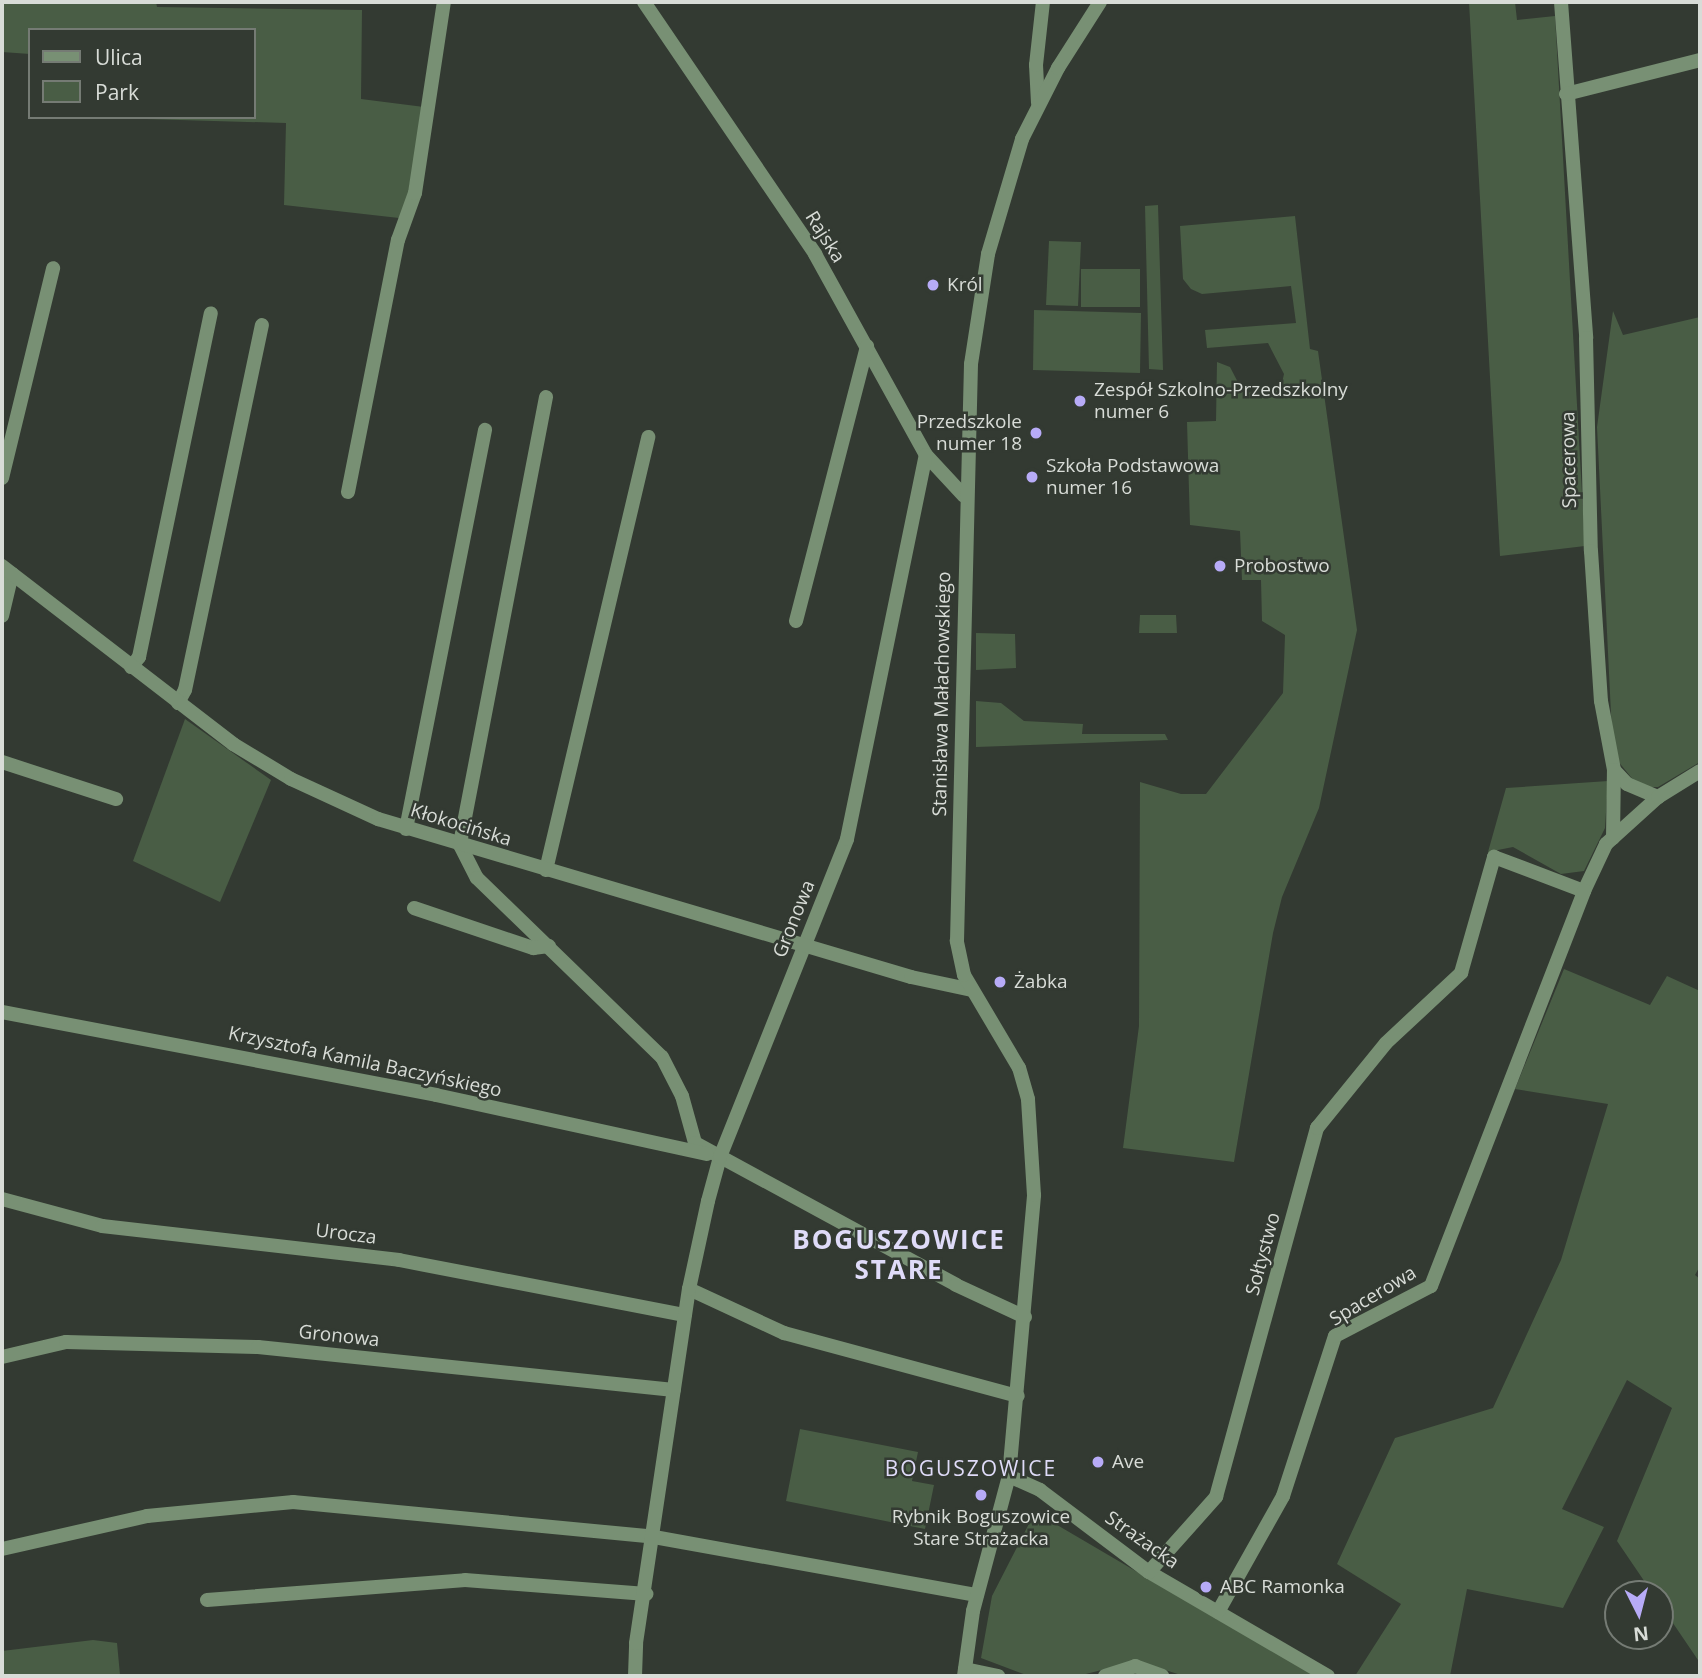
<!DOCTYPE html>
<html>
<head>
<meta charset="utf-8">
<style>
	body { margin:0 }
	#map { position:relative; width:1702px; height:1678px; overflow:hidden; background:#333a32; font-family:"Open Sans",sans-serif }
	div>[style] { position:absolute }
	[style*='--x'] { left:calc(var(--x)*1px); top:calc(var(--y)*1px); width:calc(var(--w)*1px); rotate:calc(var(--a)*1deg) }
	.green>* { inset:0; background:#495d45 }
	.minor>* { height:14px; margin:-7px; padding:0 7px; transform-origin:7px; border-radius:7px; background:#789074 }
	.tertiary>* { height:14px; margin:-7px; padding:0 7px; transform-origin:7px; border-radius:7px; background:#789074 }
	.dots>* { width:19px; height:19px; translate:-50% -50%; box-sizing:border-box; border:4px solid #333a32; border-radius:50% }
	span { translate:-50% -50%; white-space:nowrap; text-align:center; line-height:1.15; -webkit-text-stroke:5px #333a32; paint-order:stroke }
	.street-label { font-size:19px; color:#d8dcd7 }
	.poi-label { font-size:19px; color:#d8dcd7 }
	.left { translate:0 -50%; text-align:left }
	.right { translate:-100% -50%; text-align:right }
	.neighbourhood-label { font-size:21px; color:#dfdbf8; letter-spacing:2px }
	.district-label { font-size:26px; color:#dfdbf8; font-weight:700; letter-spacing:2px }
	.frame { position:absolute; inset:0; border:4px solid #d8dcd7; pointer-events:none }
	.legend { position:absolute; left:28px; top:28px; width:228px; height:91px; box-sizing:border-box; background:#333a32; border:2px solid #757b74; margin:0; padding:9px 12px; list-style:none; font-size:21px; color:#d8dcd7 }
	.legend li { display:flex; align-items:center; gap:14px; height:35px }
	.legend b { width:35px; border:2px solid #757b74 }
	.north { position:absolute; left:1604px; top:1580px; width:70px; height:70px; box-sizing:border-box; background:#333a32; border:2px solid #757b74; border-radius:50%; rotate:174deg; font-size:19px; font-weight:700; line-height:28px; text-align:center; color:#d8dcd7 }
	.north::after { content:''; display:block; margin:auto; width:24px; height:32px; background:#b7abf7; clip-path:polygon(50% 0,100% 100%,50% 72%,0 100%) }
</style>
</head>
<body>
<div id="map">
	<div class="green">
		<i style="clip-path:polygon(2px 2px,156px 2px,157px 7px,362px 10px,361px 99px,424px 107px,407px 199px,399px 218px,284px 205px,286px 123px,78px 117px,254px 117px,254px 30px,30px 30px,30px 54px,2px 52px)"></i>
		<i style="clip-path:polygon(1469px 2px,1515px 2px,1517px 20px,1555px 16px,1585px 546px,1500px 556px)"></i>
		<i style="clip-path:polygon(1158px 205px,1163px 370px,1149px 369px,1145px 206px)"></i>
		<i style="clip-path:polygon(1295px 216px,1310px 349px,1318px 351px,1357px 630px,1319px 808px,1282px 897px,1273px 933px,1234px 1162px,1123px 1148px,1139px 1026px,1140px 782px,1181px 794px,1206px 794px,1283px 693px,1285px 635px,1262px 621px,1261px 580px,1242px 580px,1240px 531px,1190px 525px,1187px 422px,1216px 421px,1217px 362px,1230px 367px,1243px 392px,1272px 394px,1281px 387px,1284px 374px,1268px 343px,1207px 348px,1205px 330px,1296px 323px,1291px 286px,1202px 294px,1191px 289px,1183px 279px,1180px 226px)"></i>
		<i style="clip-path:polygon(1049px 241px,1081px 242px,1078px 306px,1046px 305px)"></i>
		<i style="clip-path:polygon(1081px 269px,1140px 269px,1140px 307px,1081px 307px)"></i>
		<i style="clip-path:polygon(1034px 310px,1141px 313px,1140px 373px,1033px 370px)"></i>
		<i style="clip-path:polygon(1613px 311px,1623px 335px,1700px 317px,1700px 762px,1658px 787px,1639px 787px,1613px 755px,1597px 427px)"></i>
		<i style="clip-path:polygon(1140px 615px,1176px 615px,1177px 633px,1139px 633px)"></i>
		<i style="clip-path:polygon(976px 633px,1015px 634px,1016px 668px,976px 670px)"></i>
		<i style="clip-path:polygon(976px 701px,1001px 703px,1024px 721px,1083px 724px,1082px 734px,1165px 734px,1168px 740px,976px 747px)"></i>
		<i style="clip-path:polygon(185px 719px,271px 780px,220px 902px,133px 861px)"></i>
		<i style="clip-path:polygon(1608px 781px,1605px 828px,1584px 871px,1561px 874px,1513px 847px,1488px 852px,1506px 788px)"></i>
		<i style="clip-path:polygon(1564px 969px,1650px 1005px,1667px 976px,1700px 991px,1700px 1266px,1695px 1275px,1700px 1279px,1700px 1663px,1660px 1604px,1660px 1594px,1653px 1594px,1617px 1541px,1672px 1408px,1627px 1380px,1562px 1509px,1604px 1527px,1563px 1608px,1467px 1589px,1450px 1676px,1355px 1676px,1401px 1604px,1337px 1564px,1395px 1438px,1493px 1408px,1561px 1260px,1608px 1104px,1515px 1089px)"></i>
		<i style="clip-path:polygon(800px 1429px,918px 1452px,912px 1481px,934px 1485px,925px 1529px,786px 1501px)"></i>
		<i style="clip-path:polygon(1035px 1512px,1214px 1617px,1316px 1676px,1184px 1676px,1137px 1661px,1078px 1676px,1029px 1676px,981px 1658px,992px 1596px)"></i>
		<i style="clip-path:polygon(93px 1640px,117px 1643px,120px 1675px,2px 1676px,2px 1651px)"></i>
	</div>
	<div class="minor">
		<i style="--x:644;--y:2;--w:305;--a:55.8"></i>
		<i style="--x:815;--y:254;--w:230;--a:61.1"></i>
		<i style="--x:926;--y:455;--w:56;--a:47.2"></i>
		<i style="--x:1561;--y:2;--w:337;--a:85.7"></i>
		<i style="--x:1586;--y:338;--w:213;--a:88.7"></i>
		<i style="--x:1591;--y:551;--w:150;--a:86.2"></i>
		<i style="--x:1601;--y:701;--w:70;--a:79.3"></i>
		<i style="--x:1614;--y:770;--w:19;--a:47"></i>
		<i style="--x:1627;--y:784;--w:34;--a:23"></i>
		<i style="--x:1566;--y:94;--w:138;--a:-14.2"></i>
		<i style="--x:1038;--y:103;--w:38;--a:-93"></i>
		<i style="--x:1036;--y:65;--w:63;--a:-83.7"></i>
		<i style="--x:546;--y:397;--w:456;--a:100.9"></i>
		<i style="--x:460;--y:845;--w:37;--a:63"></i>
		<i style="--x:477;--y:878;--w:257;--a:44.1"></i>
		<i style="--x:662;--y:1057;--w:44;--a:62.9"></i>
		<i style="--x:682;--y:1096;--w:49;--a:74.5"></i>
		<i style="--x:695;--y:1143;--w:297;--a:28.5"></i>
		<i style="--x:956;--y:1285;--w:76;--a:24.9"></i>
		<i style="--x:2;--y:478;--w:216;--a:-76.3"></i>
		<i style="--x:348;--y:492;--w:257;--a:-78.8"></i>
		<i style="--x:398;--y:240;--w:50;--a:-70.1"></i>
		<i style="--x:415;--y:193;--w:193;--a:-81.4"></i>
		<i style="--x:2;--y:574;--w:10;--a:0"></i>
		<i style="--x:12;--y:574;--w:43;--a:103.4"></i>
		<i style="--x:796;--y:621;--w:284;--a:-75.5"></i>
		<i style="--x:131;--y:667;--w:13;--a:-51"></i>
		<i style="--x:139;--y:657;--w:351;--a:-78.2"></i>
		<i style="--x:178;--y:703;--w:15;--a:-62"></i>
		<i style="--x:185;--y:690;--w:373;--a:-78.1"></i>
		<i style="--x:2;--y:762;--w:120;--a:18"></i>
		<i style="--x:406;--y:829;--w:407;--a:-78.8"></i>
		<i style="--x:1613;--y:838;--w:68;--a:-89.2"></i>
		<i style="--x:546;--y:870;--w:445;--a:-76.7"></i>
		<i style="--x:414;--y:908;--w:126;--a:18.6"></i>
		<i style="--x:533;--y:948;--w:16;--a:-7"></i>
		<i style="--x:2;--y:1012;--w:442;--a:10.8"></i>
		<i style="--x:436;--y:1095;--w:277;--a:12.3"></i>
		<i style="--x:2;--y:1199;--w:104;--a:15.1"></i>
		<i style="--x:102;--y:1226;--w:299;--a:6.5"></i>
		<i style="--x:399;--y:1260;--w:291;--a:10.9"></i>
		<i style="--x:689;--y:1289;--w:105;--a:24.9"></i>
		<i style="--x:784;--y:1333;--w:242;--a:15.1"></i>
		<i style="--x:2;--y:1357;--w:66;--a:-13.2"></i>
		<i style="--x:66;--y:1342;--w:192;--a:1.5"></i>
		<i style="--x:258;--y:1347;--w:418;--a:5.9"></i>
		<i style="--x:1009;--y:1476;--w:34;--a:24"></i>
		<i style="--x:1040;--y:1490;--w:136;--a:37"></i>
		<i style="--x:1149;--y:1572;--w:207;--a:30.2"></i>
		<i style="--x:2;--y:1549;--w:149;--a:-12.8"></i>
		<i style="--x:147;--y:1516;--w:147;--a:-5.5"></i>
		<i style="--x:293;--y:1502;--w:363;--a:5.5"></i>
		<i style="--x:654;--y:1537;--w:328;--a:10.2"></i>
		<i style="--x:1149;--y:1572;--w:101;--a:-48.2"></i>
		<i style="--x:1216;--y:1497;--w:383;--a:-74.7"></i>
		<i style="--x:1317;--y:1128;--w:109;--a:-50.9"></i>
		<i style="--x:1386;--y:1043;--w:103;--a:-43"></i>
		<i style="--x:1461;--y:973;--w:121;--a:-74.1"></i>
		<i style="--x:1494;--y:857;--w:96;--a:20.7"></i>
		<i style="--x:1584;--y:891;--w:52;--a:-64.9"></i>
		<i style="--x:1606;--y:844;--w:70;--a:-42.1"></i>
		<i style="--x:1658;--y:797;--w:49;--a:-31.8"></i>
		<i style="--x:207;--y:1600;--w:259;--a:-4.4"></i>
		<i style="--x:465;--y:1580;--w:182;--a:4.4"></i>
		<i style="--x:1218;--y:1612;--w:133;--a:-60.7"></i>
		<i style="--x:1283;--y:1496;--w:168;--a:-72"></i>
		<i style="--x:1335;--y:1336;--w:108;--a:-27.5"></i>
		<i style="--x:1431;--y:1286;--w:424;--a:-68.8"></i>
		<i style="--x:965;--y:1669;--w:34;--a:12"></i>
		<i style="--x:635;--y:1676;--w:33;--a:-88"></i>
		<i style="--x:636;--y:1643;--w:358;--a:-81.5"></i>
		<i style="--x:689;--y:1289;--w:90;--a:-77.8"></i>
		<i style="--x:708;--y:1201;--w:46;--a:-74.7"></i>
		<i style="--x:720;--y:1157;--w:342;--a:-68.2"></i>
		<i style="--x:847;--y:839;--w:392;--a:-78.4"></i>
		<i style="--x:1105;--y:1676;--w:32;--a:-18"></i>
		<i style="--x:1135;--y:1666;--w:29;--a:20"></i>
	</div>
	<div class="tertiary">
		<i style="--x:2;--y:566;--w:292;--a:37.6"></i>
		<i style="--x:233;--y:744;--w:68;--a:31.1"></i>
		<i style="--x:291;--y:779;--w:96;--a:24.7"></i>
		<i style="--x:378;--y:819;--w:556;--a:16.51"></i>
		<i style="--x:911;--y:977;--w:62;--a:12"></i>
		<i style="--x:964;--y:1676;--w:66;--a:-82.1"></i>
		<i style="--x:973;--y:1611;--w:140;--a:-75.1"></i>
		<i style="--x:1009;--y:1476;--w:282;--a:-84.9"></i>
		<i style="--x:1034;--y:1195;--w:96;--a:-93.6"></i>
		<i style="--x:1028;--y:1099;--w:32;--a:-106"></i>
		<i style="--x:1019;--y:1068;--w:108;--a:-120.6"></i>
		<i style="--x:964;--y:975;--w:35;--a:-102"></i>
		<i style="--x:957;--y:941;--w:577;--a:-88.61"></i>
		<i style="--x:971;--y:364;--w:111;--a:-81.2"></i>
		<i style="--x:988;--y:254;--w:120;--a:-73.5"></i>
		<i style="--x:1022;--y:139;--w:80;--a:-63.1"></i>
		<i style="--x:1058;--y:68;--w:78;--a:-57.5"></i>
	</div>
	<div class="dots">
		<i style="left:933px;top:285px;background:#b7abf7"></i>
		<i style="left:1080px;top:401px;background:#b7abf7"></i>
		<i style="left:1036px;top:433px;background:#b7abf7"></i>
		<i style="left:1032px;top:477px;background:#b7abf7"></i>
		<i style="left:1220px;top:566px;background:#b7abf7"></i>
		<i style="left:1000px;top:982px;background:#b7abf7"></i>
		<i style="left:1098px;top:1462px;background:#b7abf7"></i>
		<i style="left:981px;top:1495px;background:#b7abf7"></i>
		<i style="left:1206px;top:1587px;background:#b7abf7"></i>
	</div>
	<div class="street-label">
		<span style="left:825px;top:237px;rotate:58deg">Rajska</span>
		<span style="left:1569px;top:460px;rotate:-91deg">Spacerowa</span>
		<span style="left:942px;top:694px;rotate:-89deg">Stanisława Małachowskiego</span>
		<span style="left:461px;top:825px;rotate:17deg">Kłokocińska</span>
		<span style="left:794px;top:919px;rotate:-68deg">Gronowa</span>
		<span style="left:365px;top:1062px;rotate:12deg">Krzysztofa Kamila Baczyńskiego</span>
		<span style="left:346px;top:1234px;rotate:7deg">Urocza</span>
		<span style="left:1263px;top:1254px;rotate:-75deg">Sołtystwo</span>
		<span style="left:1373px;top:1296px;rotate:-31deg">Spacerowa</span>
		<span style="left:339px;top:1336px;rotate:6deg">Gronowa</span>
		<span style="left:1142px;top:1540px;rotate:35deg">Strażacka</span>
	</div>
	<div class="poi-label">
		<span class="left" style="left:947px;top:285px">Król</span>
		<span class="left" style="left:1094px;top:401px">Zespół Szkolno-Przedszkolny<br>numer 6</span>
		<span class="right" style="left:1022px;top:433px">Przedszkole<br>numer 18</span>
		<span class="left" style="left:1046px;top:477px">Szkoła Podstawowa<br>numer 16</span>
		<span class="left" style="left:1234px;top:566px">Probostwo</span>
		<span class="left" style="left:1014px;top:982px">Żabka</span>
		<span class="left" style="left:1112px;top:1462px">Ave</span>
		<span style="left:981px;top:1528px">Rybnik Boguszowice<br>Stare Strażacka</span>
		<span class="left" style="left:1220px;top:1587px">ABC Ramonka</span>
	</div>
	<div class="neighbourhood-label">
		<span style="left:971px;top:1468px">BOGUSZOWICE</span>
	</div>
	<div class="district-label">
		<span style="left:899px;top:1255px">BOGUSZOWICE<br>STARE</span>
	</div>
	<div class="frame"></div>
	<ul class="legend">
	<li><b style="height:9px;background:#789074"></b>Ulica</li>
	<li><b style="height:19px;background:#495d45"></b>Park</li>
	</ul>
	<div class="north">N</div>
</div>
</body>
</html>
